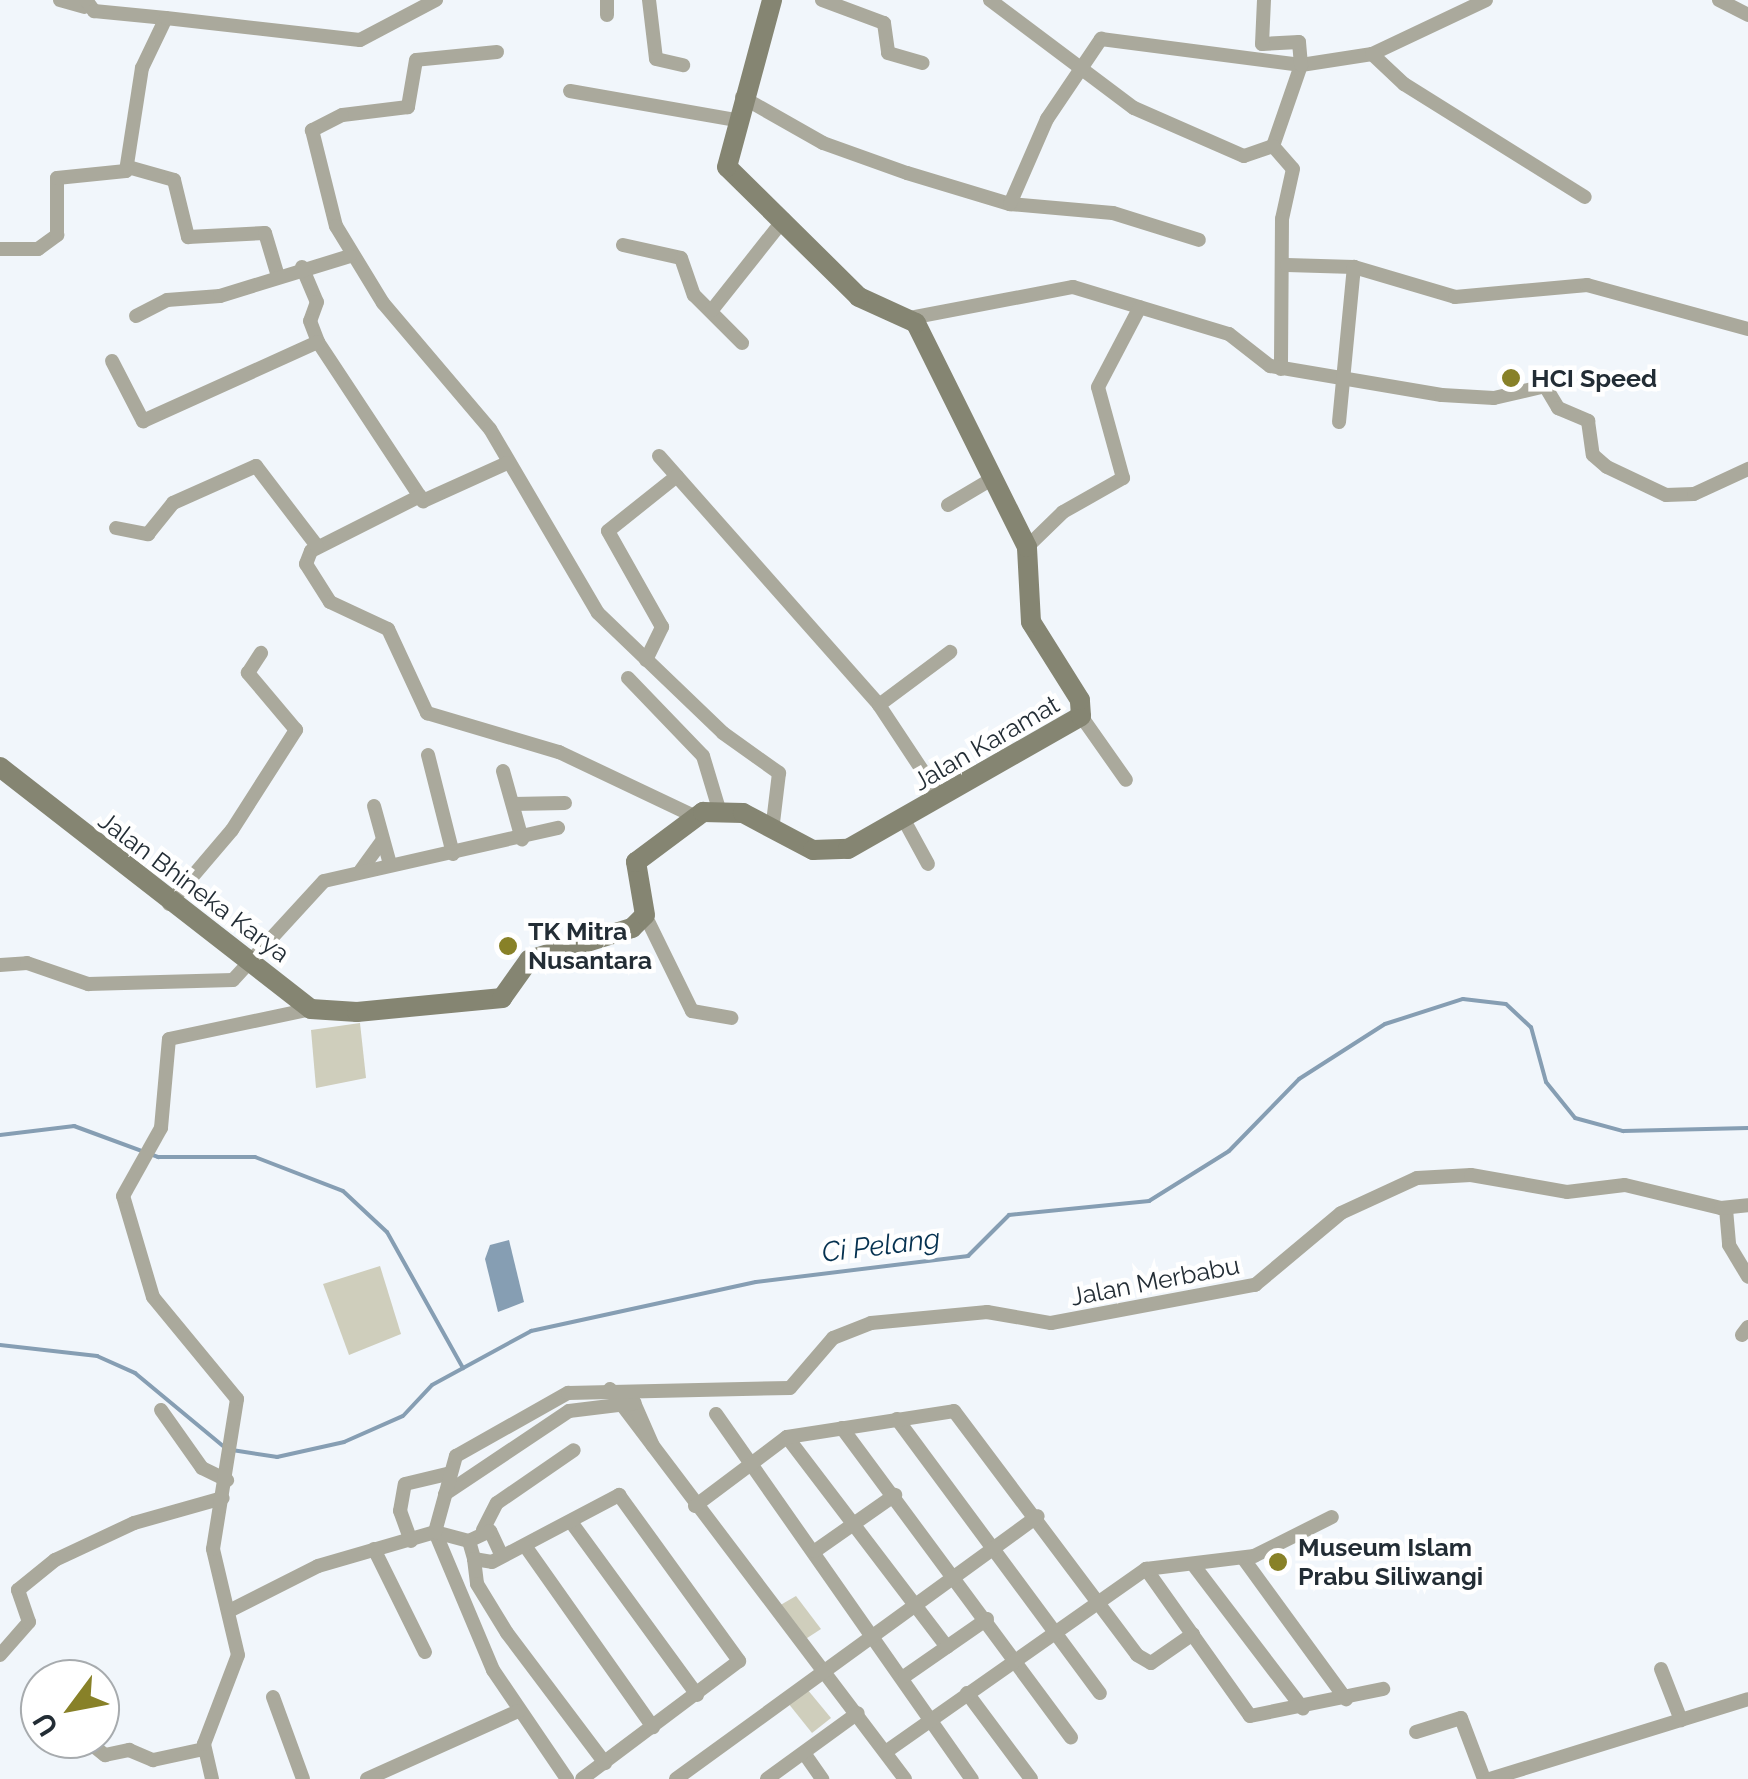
<!DOCTYPE html>
<html>
<head>
<meta charset="utf-8">
<style>
	body { margin:0 }
	#map { position:relative; width:1748px; height:1779px; overflow:hidden; background:#f1f6fb; font-family:Raleway,sans-serif }
	div>[style] { position:absolute }
	[style*='--x'] { left:calc(var(--x)*1px); top:calc(var(--y)*1px); width:calc(var(--w)*1px); rotate:calc(var(--a)*1deg) }
	.green>* { inset:0; background:#cfcebc }
	.water>* { inset:0; background:#869eb3 }
	.stream>* { height:4px; margin:-2px; padding:0 2px; transform-origin:2px; border-radius:2px; background:#869eb3 }
	.street>* { height:14px; margin:-7px; padding:0 7px; transform-origin:7px; border-radius:7px; background:#aaa99c }
	.secondary>* { height:20px; margin:-10px; padding:0 10px; transform-origin:10px; border-radius:10px; background:#858572 }
	.dots>* { width:28px; height:28px; translate:-50% -50%; box-sizing:border-box; border:5px solid #fff; border-radius:50% }
	span { translate:-50% -50%; white-space:nowrap; text-align:center; line-height:1.15; -webkit-text-stroke:9px #fff; paint-order:stroke }
	.poi-label { font-size:25px; color:#232d35; font-weight:700 }
	.left { translate:0 -50%; text-align:left }
	.street-label { font-size:25px; color:#232d35 }
	.water-label { font-size:28px; color:#053150; font-style:italic }
	.north { position:absolute; left:20px; top:1659px; width:100px; height:100px; box-sizing:border-box; background:#fff; border:2px solid #a7abae; border-radius:50%; rotate:238deg; font-size:28px; font-weight:700; line-height:40px; text-align:center; color:#232d35 }
	.north::after { content:''; display:block; margin:auto; width:35px; height:45px; background:#888128; clip-path:polygon(50% 0,100% 100%,50% 72%,0 100%) }
</style>
</head>
<body>
<div id="map">
	<div class="green">
		<i style="clip-path:polygon(360px 1023px,366px 1078px,316px 1088px,311px 1030px)"></i>
		<i style="clip-path:polygon(380px 1266px,401px 1334px,349px 1355px,323px 1284px)"></i>
		<i style="clip-path:polygon(796px 1596px,821px 1629px,801px 1642px,777px 1607px)"></i>
		<i style="clip-path:polygon(807px 1689px,831px 1718px,812px 1733px,788px 1703px)"></i>
	</div>
	<div class="water">
		<i style="clip-path:polygon(509px 1240px,524px 1302px,498px 1312px,485px 1259px,490px 1245px)"></i>
	</div>
	<div class="stream">
		<i style="--x:0;--y:1135;--w:75;--a:-6.9"></i>
		<i style="--x:74;--y:1126;--w:90;--a:20.3"></i>
		<i style="--x:158;--y:1157;--w:97;--a:0"></i>
		<i style="--x:255;--y:1157;--w:94;--a:21.1"></i>
		<i style="--x:343;--y:1191;--w:60;--a:43"></i>
		<i style="--x:387;--y:1232;--w:156;--a:60.8"></i>
		<i style="--x:0;--y:1345;--w:98;--a:6.5"></i>
		<i style="--x:97;--y:1356;--w:42;--a:24.1"></i>
		<i style="--x:135;--y:1373;--w:114;--a:39.7"></i>
		<i style="--x:232;--y:1450;--w:46;--a:8.8"></i>
		<i style="--x:277;--y:1457;--w:69;--a:-12.6"></i>
		<i style="--x:344;--y:1442;--w:64;--a:-23.8"></i>
		<i style="--x:403;--y:1416;--w:42;--a:-46.9"></i>
		<i style="--x:432;--y:1385;--w:113;--a:-28.6"></i>
		<i style="--x:531;--y:1331;--w:230;--a:-12.3"></i>
		<i style="--x:756;--y:1282;--w:214;--a:-7"></i>
		<i style="--x:968;--y:1256;--w:58;--a:-45"></i>
		<i style="--x:1009;--y:1215;--w:141;--a:-5.7"></i>
		<i style="--x:1149;--y:1201;--w:94;--a:-32"></i>
		<i style="--x:1229;--y:1151;--w:100;--a:-45.8"></i>
		<i style="--x:1299;--y:1079;--w:102;--a:-32.6"></i>
		<i style="--x:1385;--y:1024;--w:82;--a:-17.8"></i>
		<i style="--x:1463;--y:999;--w:43;--a:6.6"></i>
		<i style="--x:1506;--y:1004;--w:34;--a:43"></i>
		<i style="--x:1531;--y:1027;--w:57;--a:74.7"></i>
		<i style="--x:1546;--y:1082;--w:46;--a:51.1"></i>
		<i style="--x:1575;--y:1118;--w:50;--a:15.2"></i>
		<i style="--x:1623;--y:1131;--w:125;--a:-1.4"></i>
	</div>
	<div class="street">
		<i style="--x:60;--y:0;--w:25;--a:16"></i>
		<i style="--x:86;--y:0;--w:14;--a:54"></i>
		<i style="--x:94;--y:11;--w:72;--a:5.6"></i>
		<i style="--x:649;--y:0;--w:59;--a:83.2"></i>
		<i style="--x:656;--y:59;--w:28;--a:13"></i>
		<i style="--x:822;--y:0;--w:66;--a:20.4"></i>
		<i style="--x:884;--y:23;--w:30;--a:82"></i>
		<i style="--x:888;--y:53;--w:36;--a:16"></i>
		<i style="--x:990;--y:0;--w:180;--a:36.9"></i>
		<i style="--x:1134;--y:108;--w:120;--a:23.6"></i>
		<i style="--x:1244;--y:156;--w:31;--a:-19"></i>
		<i style="--x:1273;--y:146;--w:86;--a:-70.9"></i>
		<i style="--x:1301;--y:65;--w:72;--a:-8.8"></i>
		<i style="--x:1372;--y:54;--w:126;--a:-25.3"></i>
		<i style="--x:1719;--y:0;--w:33;--a:27"></i>
		<i style="--x:607;--y:15;--w:15;--a:-90"></i>
		<i style="--x:497;--y:52;--w:81;--a:174.4"></i>
		<i style="--x:416;--y:60;--w:48;--a:99.7"></i>
		<i style="--x:408;--y:107;--w:66;--a:173.1"></i>
		<i style="--x:342;--y:115;--w:34;--a:153"></i>
		<i style="--x:312;--y:130;--w:99;--a:76"></i>
		<i style="--x:336;--y:226;--w:90;--a:58.6"></i>
		<i style="--x:383;--y:303;--w:165;--a:49.7"></i>
		<i style="--x:490;--y:429;--w:213;--a:59.6"></i>
		<i style="--x:598;--y:613;--w:173;--a:43.8"></i>
		<i style="--x:723;--y:733;--w:69;--a:35.5"></i>
		<i style="--x:779;--y:773;--w:58;--a:96.9"></i>
		<i style="--x:1372;--y:54;--w:44;--a:43.2"></i>
		<i style="--x:1404;--y:84;--w:213;--a:32"></i>
		<i style="--x:570;--y:91;--w:169;--a:9.9"></i>
		<i style="--x:742;--y:97;--w:93;--a:29.6"></i>
		<i style="--x:823;--y:143;--w:89;--a:19.7"></i>
		<i style="--x:907;--y:173;--w:108;--a:16.8"></i>
		<i style="--x:1010;--y:204;--w:103;--a:5"></i>
		<i style="--x:1113;--y:213;--w:90;--a:17.4"></i>
		<i style="--x:1273;--y:146;--w:30;--a:49"></i>
		<i style="--x:1293;--y:169;--w:51;--a:102.4"></i>
		<i style="--x:1282;--y:219;--w:150;--a:90.4"></i>
		<i style="--x:128;--y:167;--w:48;--a:15.8"></i>
		<i style="--x:174;--y:180;--w:59;--a:76.2"></i>
		<i style="--x:188;--y:237;--w:77;--a:-3"></i>
		<i style="--x:265;--y:233;--w:42;--a:73.3"></i>
		<i style="--x:1010;--y:204;--w:93;--a:-66.5"></i>
		<i style="--x:1047;--y:119;--w:97;--a:-56"></i>
		<i style="--x:1101;--y:39;--w:202;--a:7.4"></i>
		<i style="--x:1301;--y:65;--w:23;--a:-95"></i>
		<i style="--x:1299;--y:42;--w:37;--a:177"></i>
		<i style="--x:1262;--y:44;--w:44;--a:-87.4"></i>
		<i style="--x:623;--y:245;--w:59;--a:12.6"></i>
		<i style="--x:681;--y:258;--w:39;--a:71"></i>
		<i style="--x:694;--y:295;--w:68;--a:45"></i>
		<i style="--x:0;--y:249;--w:38;--a:0"></i>
		<i style="--x:38;--y:249;--w:24;--a:-36"></i>
		<i style="--x:57;--y:235;--w:57;--a:-90"></i>
		<i style="--x:57;--y:178;--w:69;--a:-5.8"></i>
		<i style="--x:126;--y:171;--w:104;--a:-81.2"></i>
		<i style="--x:142;--y:68;--w:55;--a:-64.4"></i>
		<i style="--x:166;--y:18;--w:195;--a:6.5"></i>
		<i style="--x:360;--y:40;--w:86;--a:-27.8"></i>
		<i style="--x:1287;--y:265;--w:67;--a:1.7"></i>
		<i style="--x:1354;--y:267;--w:105;--a:16.5"></i>
		<i style="--x:1455;--y:297;--w:133;--a:-5.2"></i>
		<i style="--x:1587;--y:285;--w:167;--a:15.3"></i>
		<i style="--x:302;--y:267;--w:38;--a:67"></i>
		<i style="--x:317;--y:302;--w:20;--a:110"></i>
		<i style="--x:310;--y:321;--w:22;--a:69"></i>
		<i style="--x:318;--y:342;--w:191;--a:56.6"></i>
		<i style="--x:423;--y:501;--w:92;--a:-24.3"></i>
		<i style="--x:712;--y:310;--w:116;--a:-51.6"></i>
		<i style="--x:136;--y:316;--w:35;--a:-27"></i>
		<i style="--x:167;--y:300;--w:53;--a:-4.3"></i>
		<i style="--x:220;--y:296;--w:136;--a:-17.1"></i>
		<i style="--x:910;--y:318;--w:166;--a:-10.8"></i>
		<i style="--x:1073;--y:287;--w:163;--a:16.8"></i>
		<i style="--x:1229;--y:334;--w:52;--a:38"></i>
		<i style="--x:1270;--y:366;--w:174;--a:9.6"></i>
		<i style="--x:1442;--y:395;--w:52;--a:3.3"></i>
		<i style="--x:1494;--y:398;--w:52;--a:-13.2"></i>
		<i style="--x:1545;--y:386;--w:26;--a:59"></i>
		<i style="--x:1558;--y:408;--w:33;--a:23"></i>
		<i style="--x:1588;--y:421;--w:34;--a:82"></i>
		<i style="--x:1593;--y:455;--w:18;--a:41"></i>
		<i style="--x:1607;--y:467;--w:65;--a:25.4"></i>
		<i style="--x:1666;--y:495;--w:28;--a:-2"></i>
		<i style="--x:1694;--y:494;--w:60;--a:-24.8"></i>
		<i style="--x:112;--y:361;--w:68;--a:62.7"></i>
		<i style="--x:143;--y:421;--w:192;--a:-24.3"></i>
		<i style="--x:1339;--y:422;--w:156;--a:-84.5"></i>
		<i style="--x:659;--y:456;--w:332;--a:48.5"></i>
		<i style="--x:879;--y:705;--w:107;--a:56.5"></i>
		<i style="--x:420;--y:496;--w:122;--a:153.2"></i>
		<i style="--x:311;--y:551;--w:14;--a:111"></i>
		<i style="--x:306;--y:564;--w:45;--a:57.7"></i>
		<i style="--x:330;--y:602;--w:64;--a:25"></i>
		<i style="--x:388;--y:629;--w:93;--a:65.1"></i>
		<i style="--x:427;--y:713;--w:138;--a:16.5"></i>
		<i style="--x:559;--y:752;--w:149;--a:25.4"></i>
		<i style="--x:948;--y:505;--w:49;--a:-30.8"></i>
		<i style="--x:116;--y:528;--w:33;--a:11"></i>
		<i style="--x:148;--y:534;--w:40;--a:-51"></i>
		<i style="--x:173;--y:503;--w:91;--a:-24"></i>
		<i style="--x:256;--y:466;--w:101;--a:52.7"></i>
		<i style="--x:1027;--y:547;--w:50;--a:-44.2"></i>
		<i style="--x:1063;--y:512;--w:69;--a:-29.5"></i>
		<i style="--x:1123;--y:478;--w:94;--a:-105.4"></i>
		<i style="--x:1098;--y:387;--w:90;--a:-62.3"></i>
		<i style="--x:646;--y:660;--w:37;--a:-64"></i>
		<i style="--x:662;--y:627;--w:110;--a:-119.4"></i>
		<i style="--x:608;--y:531;--w:88;--a:-38.6"></i>
		<i style="--x:628;--y:678;--w:108;--a:46.1"></i>
		<i style="--x:703;--y:756;--w:55;--a:73.2"></i>
		<i style="--x:879;--y:705;--w:89;--a:-36.7"></i>
		<i style="--x:1081;--y:716;--w:78;--a:54.9"></i>
		<i style="--x:428;--y:755;--w:102;--a:75.8"></i>
		<i style="--x:503;--y:771;--w:71;--a:74.4"></i>
		<i style="--x:513;--y:804;--w:52;--a:-1.1"></i>
		<i style="--x:374;--y:806;--w:60;--a:74.6"></i>
		<i style="--x:904;--y:820;--w:50;--a:61.4"></i>
		<i style="--x:361;--y:870;--w:37;--a:-54"></i>
		<i style="--x:169;--y:904;--w:97;--a:-49.6"></i>
		<i style="--x:232;--y:830;--w:119;--a:-57.4"></i>
		<i style="--x:296;--y:730;--w:75;--a:-130.1"></i>
		<i style="--x:248;--y:673;--w:24;--a:-57"></i>
		<i style="--x:645;--y:915;--w:107;--a:63.9"></i>
		<i style="--x:692;--y:1011;--w:40;--a:10"></i>
		<i style="--x:0;--y:965;--w:27;--a:-4"></i>
		<i style="--x:27;--y:963;--w:65;--a:19"></i>
		<i style="--x:88;--y:984;--w:145;--a:-1.6"></i>
		<i style="--x:233;--y:980;--w:134;--a:-47.4"></i>
		<i style="--x:324;--y:881;--w:240;--a:-12.8"></i>
		<i style="--x:1726;--y:1209;--w:36;--a:85"></i>
		<i style="--x:1729;--y:1245;--w:37;--a:59"></i>
		<i style="--x:1742;--y:1335;--w:10;--a:-53"></i>
		<i style="--x:610;--y:1389;--w:489;--a:52.9"></i>
		<i style="--x:632;--y:1398;--w:52;--a:66.4"></i>
		<i style="--x:161;--y:1410;--w:71;--a:54.7"></i>
		<i style="--x:202;--y:1468;--w:28;--a:26"></i>
		<i style="--x:716;--y:1414;--w:446;--a:55"></i>
		<i style="--x:897;--y:1419;--w:341;--a:53.5"></i>
		<i style="--x:842;--y:1428;--w:385;--a:53.5"></i>
		<i style="--x:787;--y:1437;--w:264;--a:52.7"></i>
		<i style="--x:445;--y:1494;--w:149;--a:-33.8"></i>
		<i style="--x:569;--y:1411;--w:66;--a:-6.9"></i>
		<i style="--x:695;--y:1506;--w:115;--a:-36.9"></i>
		<i style="--x:787;--y:1437;--w:169;--a:-8.8"></i>
		<i style="--x:954;--y:1411;--w:305;--a:53.1"></i>
		<i style="--x:1137;--y:1655;--w:16;--a:30"></i>
		<i style="--x:1151;--y:1663;--w:51;--a:-34.6"></i>
		<i style="--x:571;--y:1522;--w:214;--a:53.9"></i>
		<i style="--x:483;--y:1530;--w:30;--a:-63"></i>
		<i style="--x:497;--y:1503;--w:93;--a:-34.5"></i>
		<i style="--x:435;--y:1532;--w:150;--a:67.2"></i>
		<i style="--x:493;--y:1670;--w:132;--a:55.8"></i>
		<i style="--x:435;--y:1532;--w:35;--a:15"></i>
		<i style="--x:411;--y:1541;--w:32;--a:-110"></i>
		<i style="--x:400;--y:1511;--w:27;--a:-80"></i>
		<i style="--x:405;--y:1484;--w:47;--a:-13.4"></i>
		<i style="--x:374;--y:1549;--w:115;--a:63.7"></i>
		<i style="--x:528;--y:1550;--w:217;--a:54.8"></i>
		<i style="--x:815;--y:1551;--w:98;--a:-35"></i>
		<i style="--x:500;--y:1552;--w:23;--a:-115"></i>
		<i style="--x:490;--y:1531;--w:23;--a:155"></i>
		<i style="--x:469;--y:1541;--w:19;--a:74"></i>
		<i style="--x:474;--y:1559;--w:18;--a:9"></i>
		<i style="--x:492;--y:1562;--w:144;--a:-27.8"></i>
		<i style="--x:619;--y:1495;--w:205;--a:54.1"></i>
		<i style="--x:739;--y:1661;--w:196;--a:143.1"></i>
		<i style="--x:1243;--y:1558;--w:175;--a:53.9"></i>
		<i style="--x:474;--y:1559;--w:25;--a:83"></i>
		<i style="--x:477;--y:1584;--w:57;--a:58.5"></i>
		<i style="--x:507;--y:1633;--w:163;--a:53"></i>
		<i style="--x:1195;--y:1567;--w:178;--a:52.7"></i>
		<i style="--x:1146;--y:1569;--w:180;--a:54.7"></i>
		<i style="--x:1250;--y:1716;--w:136;--a:-11.5"></i>
		<i style="--x:231;--y:1610;--w:97;--a:-26.8"></i>
		<i style="--x:318;--y:1566;--w:122;--a:-16.2"></i>
		<i style="--x:435;--y:1532;--w:79;--a:-74.6"></i>
		<i style="--x:456;--y:1456;--w:129;--a:-29.4"></i>
		<i style="--x:568;--y:1393;--w:222;--a:-1.3"></i>
		<i style="--x:790;--y:1388;--w:66;--a:-49.3"></i>
		<i style="--x:833;--y:1338;--w:41;--a:-21.5"></i>
		<i style="--x:871;--y:1323;--w:117;--a:-5.4"></i>
		<i style="--x:987;--y:1312;--w:65;--a:9.8"></i>
		<i style="--x:1051;--y:1323;--w:208;--a:-10.6"></i>
		<i style="--x:1255;--y:1285;--w:112;--a:-39.9"></i>
		<i style="--x:1341;--y:1213;--w:84;--a:-24.7"></i>
		<i style="--x:1417;--y:1178;--w:54;--a:-3.2"></i>
		<i style="--x:1471;--y:1175;--w:97;--a:10"></i>
		<i style="--x:1567;--y:1192;--w:58;--a:-6.9"></i>
		<i style="--x:1625;--y:1185;--w:99;--a:13.5"></i>
		<i style="--x:1721;--y:1208;--w:27;--a:-6"></i>
		<i style="--x:0;--y:1655;--w:44;--a:-48.7"></i>
		<i style="--x:29;--y:1622;--w:34;--a:-109"></i>
		<i style="--x:18;--y:1590;--w:48;--a:-39"></i>
		<i style="--x:55;--y:1560;--w:87;--a:-25.1"></i>
		<i style="--x:134;--y:1523;--w:92;--a:-15.7"></i>
		<i style="--x:1661;--y:1669;--w:55;--a:68.6"></i>
		<i style="--x:905;--y:1676;--w:100;--a:-34.8"></i>
		<i style="--x:967;--y:1693;--w:107;--a:53.3"></i>
		<i style="--x:273;--y:1697;--w:87;--a:69.9"></i>
		<i style="--x:1416;--y:1732;--w:47;--a:-17.3"></i>
		<i style="--x:1461;--y:1718;--w:65;--a:69.3"></i>
		<i style="--x:85;--y:1739;--w:26;--a:39"></i>
		<i style="--x:105;--y:1755;--w:25;--a:-12"></i>
		<i style="--x:129;--y:1750;--w:26;--a:23"></i>
		<i style="--x:153;--y:1760;--w:52;--a:-12.2"></i>
		<i style="--x:887;--y:1751;--w:317;--a:-35.1"></i>
		<i style="--x:1146;--y:1569;--w:109;--a:-6.9"></i>
		<i style="--x:1254;--y:1556;--w:87;--a:-26.6"></i>
		<i style="--x:804;--y:1753;--w:32;--a:55"></i>
		<i style="--x:212;--y:1779;--w:36;--a:-103"></i>
		<i style="--x:204;--y:1744;--w:95;--a:-69.1"></i>
		<i style="--x:238;--y:1655;--w:109;--a:-103.3"></i>
		<i style="--x:213;--y:1549;--w:152;--a:-80.9"></i>
		<i style="--x:237;--y:1399;--w:132;--a:-129.5"></i>
		<i style="--x:153;--y:1297;--w:105;--a:-106.5"></i>
		<i style="--x:123;--y:1196;--w:78;--a:-60.8"></i>
		<i style="--x:161;--y:1128;--w:89;--a:-84.9"></i>
		<i style="--x:169;--y:1039;--w:145;--a:-11.9"></i>
		<i style="--x:367;--y:1779;--w:166;--a:-24.2"></i>
		<i style="--x:676;--y:1779;--w:447;--a:-36"></i>
		<i style="--x:767;--y:1779;--w:112;--a:-36"></i>
		<i style="--x:1490;--y:1779;--w:270;--a:-17.2"></i>
	</div>
	<div class="secondary">
		<i style="--x:0;--y:767;--w:394;--a:37.9"></i>
		<i style="--x:311;--y:1009;--w:46;--a:3.7"></i>
		<i style="--x:357;--y:1012;--w:146;--a:-5.5"></i>
		<i style="--x:502;--y:998;--w:47;--a:-54.6"></i>
		<i style="--x:529;--y:960;--w:108;--a:-17.3"></i>
		<i style="--x:632;--y:928;--w:18;--a:-45"></i>
		<i style="--x:645;--y:915;--w:54;--a:-99.6"></i>
		<i style="--x:636;--y:862;--w:84;--a:-36.7"></i>
		<i style="--x:703;--y:812;--w:40;--a:1.4"></i>
		<i style="--x:743;--y:813;--w:79;--a:27.9"></i>
		<i style="--x:813;--y:850;--w:35;--a:-2"></i>
		<i style="--x:848;--y:849;--w:268;--a:-29.7"></i>
		<i style="--x:1081;--y:716;--w:16;--a:-94"></i>
		<i style="--x:1080;--y:700;--w:92;--a:-122.1"></i>
		<i style="--x:1031;--y:622;--w:75;--a:-93.1"></i>
		<i style="--x:1027;--y:547;--w:250;--a:-116.4"></i>
		<i style="--x:916;--y:323;--w:63;--a:-155.5"></i>
		<i style="--x:859;--y:297;--w:185;--a:-135.4"></i>
		<i style="--x:727;--y:167;--w:173;--a:-74.9"></i>
	</div>
	<div class="dots">
		<i style="left:1511px;top:378px;background:#888128"></i>
		<i style="left:508px;top:946px;background:#888128"></i>
		<i style="left:1278px;top:1562px;background:#888128"></i>
	</div>
	<div class="poi-label">
		<span class="left" style="left:1531px;top:378px">HCI Speed</span>
		<span class="left" style="left:528px;top:946px">TK Mitra<br>Nusantara</span>
		<span class="left" style="left:1298px;top:1562px">Museum Islam<br>Prabu Siliwangi</span>
	</div>
	<div class="street-label">
		<span style="left:986px;top:743px;rotate:-30deg">Jalan Karamat</span>
		<span style="left:194px;top:887px;rotate:37deg">Jalan Bhineka Karya</span>
		<span style="left:1155px;top:1281px;rotate:-11deg">Jalan Merbabu</span>
	</div>
	<div class="water-label">
		<span style="left:881px;top:1246px;rotate:-7deg">Ci Pelang</span>
	</div>
	<div class="north">U</div>
</div>
</body>
</html>
